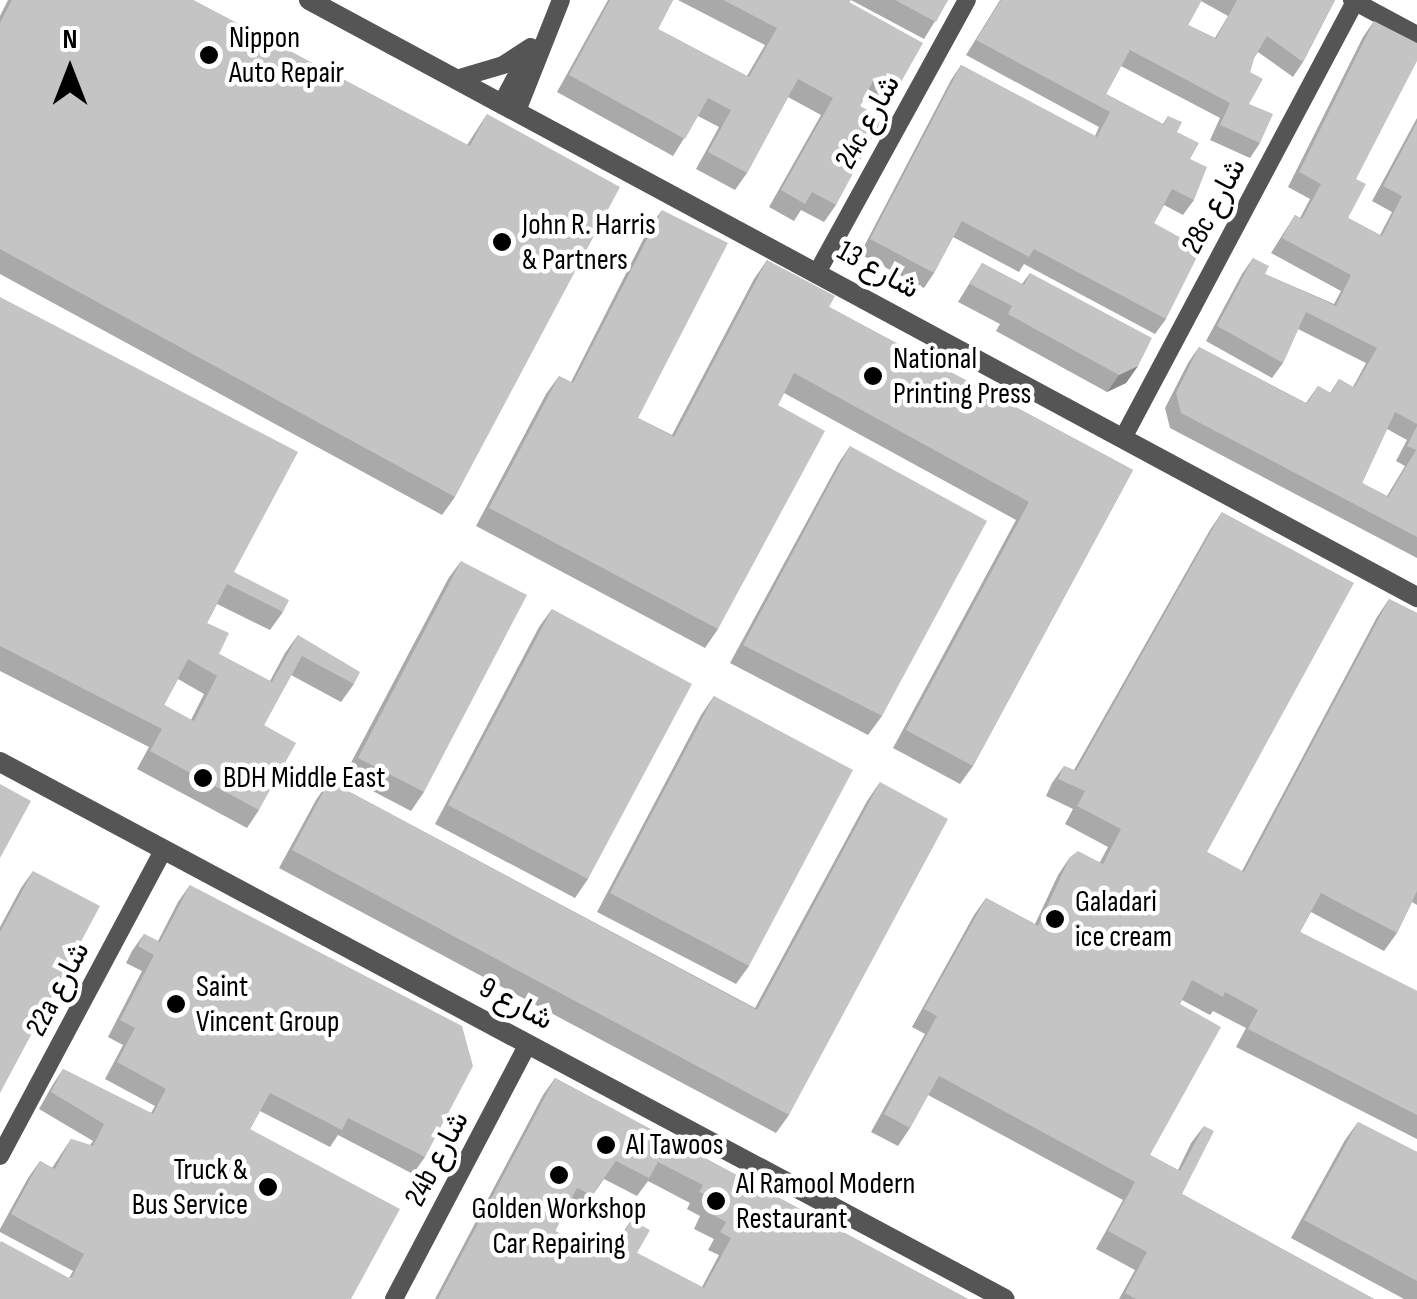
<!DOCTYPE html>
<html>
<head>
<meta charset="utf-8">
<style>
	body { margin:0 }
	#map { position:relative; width:1417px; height:1299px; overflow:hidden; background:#fff; font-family:"Sofia Sans Condensed",Vazirmatn,sans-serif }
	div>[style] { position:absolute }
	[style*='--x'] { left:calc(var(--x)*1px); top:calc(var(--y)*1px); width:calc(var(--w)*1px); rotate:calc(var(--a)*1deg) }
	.minor>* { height:18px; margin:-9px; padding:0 9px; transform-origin:9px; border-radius:9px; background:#555 }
	.tertiary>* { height:20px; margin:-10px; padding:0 10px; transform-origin:10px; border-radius:10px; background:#555 }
	.wall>* { inset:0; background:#a9a9a9 }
	.shaded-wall>* { inset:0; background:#898989 }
	.building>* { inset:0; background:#c4c4c4 }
	.dots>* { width:28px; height:28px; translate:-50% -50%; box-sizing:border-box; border:5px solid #fff; border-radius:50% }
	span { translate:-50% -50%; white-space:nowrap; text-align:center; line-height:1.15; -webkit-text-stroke:9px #fff; paint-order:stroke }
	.poi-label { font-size:30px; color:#000 }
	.left { translate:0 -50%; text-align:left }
	.right { translate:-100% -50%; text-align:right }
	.street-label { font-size:30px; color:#000 }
	.north { position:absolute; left:20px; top:20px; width:100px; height:100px; -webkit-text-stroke:8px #fff; paint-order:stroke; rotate:0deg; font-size:28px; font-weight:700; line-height:40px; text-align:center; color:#000 }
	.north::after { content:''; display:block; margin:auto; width:35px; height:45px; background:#000; clip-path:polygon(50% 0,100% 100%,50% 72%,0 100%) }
</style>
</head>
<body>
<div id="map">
	<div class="minor">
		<i style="--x:1352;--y:0;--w:74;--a:28.3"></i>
		<i style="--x:456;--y:79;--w:49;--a:-16.6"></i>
		<i style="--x:503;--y:65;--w:33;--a:-33"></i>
		<i style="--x:502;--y:103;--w:58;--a:-62.1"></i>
		<i style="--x:517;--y:111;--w:119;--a:-68.4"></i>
		<i style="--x:818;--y:271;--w:309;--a:-61.2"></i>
		<i style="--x:1123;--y:438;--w:495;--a:-62"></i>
		<i style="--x:0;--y:1156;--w:348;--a:-61.9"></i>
		<i style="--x:394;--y:1299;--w:288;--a:-62.3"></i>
	</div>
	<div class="tertiary">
		<i style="--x:309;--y:0;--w:1259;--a:28.32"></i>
		<i style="--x:0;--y:762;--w:1139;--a:28.12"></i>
	</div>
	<div class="wall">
		<i style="clip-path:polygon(8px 0,193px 0,467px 145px,487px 114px,455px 497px,442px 515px,0 274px,0 16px)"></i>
		<i style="clip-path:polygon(608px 0,673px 0,658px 29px,747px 76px,765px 45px,678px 0,948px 0,924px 39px,851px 0,849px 2px,896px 91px,884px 108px,865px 97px,860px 106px,836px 205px,824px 222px,801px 210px,794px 221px,769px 207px,821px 115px,788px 97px,747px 173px,735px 190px,696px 169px,719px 127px,698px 116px,673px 156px,557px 92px)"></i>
		<i style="clip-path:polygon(evenodd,1000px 0,1335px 0,1303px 62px,1293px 77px,1258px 52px,1254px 58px,1250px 72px,1249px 104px,1260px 143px,1250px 158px,1210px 140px,1220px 118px,1121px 66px,1106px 94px,1163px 124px,1168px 116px,1190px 159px,1194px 200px,1183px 215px,1164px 205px,1154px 223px,1166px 319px,1155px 334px,1024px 264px,1019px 272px,953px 237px,934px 273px,924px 288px,860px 254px,951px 80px,961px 65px,1095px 136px,1099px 127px,966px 55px,1000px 0,1201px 1px,1228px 16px,1215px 38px,1188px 25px,1201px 1px)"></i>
		<i style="clip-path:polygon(evenodd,1374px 21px,1356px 179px,1348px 218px,1380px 235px,1392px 212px,1372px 201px,1417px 118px,1417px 558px,1170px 428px,1165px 408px,1188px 363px,1199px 347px,1306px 403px,1318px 386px,1330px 393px,1339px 379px,1353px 387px,1366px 363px,1298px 329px,1283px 363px,1272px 378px,1206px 341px,1242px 274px,1253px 258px,1265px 274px,1334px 304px,1341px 291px,1271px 253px,1295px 215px,1300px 218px,1310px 199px,1288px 187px,1363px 37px,1374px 21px,1387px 429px,1407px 440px,1396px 461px,1405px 466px,1387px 496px,1362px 483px,1387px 429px)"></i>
		<i style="clip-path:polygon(662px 210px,638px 418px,672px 435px,754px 279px,767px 260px,829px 307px,1133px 470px,973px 766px,960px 784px,893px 748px,1016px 520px,784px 393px,778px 405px,718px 629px,705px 648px,476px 526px,546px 394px,559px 376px,571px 382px,649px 228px)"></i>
		<i style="clip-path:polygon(982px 263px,1022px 284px,1030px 273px,1138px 366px,1126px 383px,1107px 392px,996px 331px,1000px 324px,958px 302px)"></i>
		<i style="clip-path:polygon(evenodd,0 297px,234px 572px,283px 612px,270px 630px,217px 604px,207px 623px,219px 654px,270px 681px,285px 653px,298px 635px,354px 684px,341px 702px,291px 675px,264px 725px,259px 810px,247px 828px,137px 769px,149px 747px,0 671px,0 297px,178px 679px,204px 694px,191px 720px,164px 705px,178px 679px)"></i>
		<i style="clip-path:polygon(850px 446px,882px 716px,868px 735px,730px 663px,838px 464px)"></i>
		<i style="clip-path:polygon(1222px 512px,1207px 852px,1242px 871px,1377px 617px,1389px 599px,1417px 613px,1417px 905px,1412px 902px,1397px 933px,1384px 951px,1311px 912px,1300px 932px,1417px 991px,1417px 1139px,1236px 1047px,1246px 1028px,1213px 1011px,1210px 1015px,1182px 1000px,1180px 1004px,1150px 1155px,1178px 1170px,1191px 1143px,1204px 1126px,1182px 1194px,1374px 1299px,1119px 1299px,1135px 1270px,1096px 1249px,1123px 1200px,928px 1095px,910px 1128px,898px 1146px,871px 1132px,925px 1034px,912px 1027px,974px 915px,986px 898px,1035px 924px,1058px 875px,1070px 857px,1100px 862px,1108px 847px,1065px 824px,1073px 809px,1046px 796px,1052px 783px,1064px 766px,1074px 770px,1210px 530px)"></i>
		<i style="clip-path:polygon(461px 561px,424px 792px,411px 811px,344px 776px,448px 579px)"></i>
		<i style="clip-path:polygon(552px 609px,588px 879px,575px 898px,435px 824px,539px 627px)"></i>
		<i style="clip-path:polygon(714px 696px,749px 966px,736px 984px,597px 912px,701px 715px)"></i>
		<i style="clip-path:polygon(329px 781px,755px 1008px,867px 801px,880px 782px,789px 1115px,776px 1133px,279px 868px,316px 800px)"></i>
		<i style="clip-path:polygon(33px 871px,0 1093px,0 927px,21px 888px)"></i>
		<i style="clip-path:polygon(190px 885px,425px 1157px,413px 1174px,338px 1135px,330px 1147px,260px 1111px,250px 1129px,351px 1299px,69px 1278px,73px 1271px,0 1232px,0 1229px,28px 1178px,40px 1161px,52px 1168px,71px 1139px,90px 1145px,93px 1141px,39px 1109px,52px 1086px,63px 1069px,151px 1113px,155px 1106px,105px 1079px,123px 1045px,108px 1037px,142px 971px,126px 963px,132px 951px,144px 934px,158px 941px,178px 902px)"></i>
		<i style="clip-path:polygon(evenodd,555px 1078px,968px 1299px,435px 1299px,543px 1095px,555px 1078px,604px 1179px,637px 1196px,648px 1181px,690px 1203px,687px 1209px,700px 1216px,694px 1229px,714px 1239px,708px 1250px,719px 1255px,702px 1287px,637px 1253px,631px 1220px,611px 1251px,600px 1245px,596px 1252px,555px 1231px,568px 1206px,580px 1213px,604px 1179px)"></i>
		<i style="clip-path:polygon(1358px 1122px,1417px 1152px,1417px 1299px,1404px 1299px,1291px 1238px,1345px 1140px)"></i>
	</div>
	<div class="shaded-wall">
		<i style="clip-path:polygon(1138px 366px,1126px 383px,1107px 392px,1119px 375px)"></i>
	</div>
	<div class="building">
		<i style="clip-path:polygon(12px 0,193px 0,470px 146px,487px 114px,620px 187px,455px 497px,0 249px,0 23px)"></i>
		<i style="clip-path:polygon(610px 0,673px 0,658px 29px,749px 77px,777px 28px,723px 0,851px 0,849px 2px,923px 43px,896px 91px,874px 79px,860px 106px,883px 118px,836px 205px,812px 192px,805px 204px,781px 190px,833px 98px,798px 79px,747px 173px,708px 152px,731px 110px,708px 98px,685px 139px,569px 75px)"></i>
		<i style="clip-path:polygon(895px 0,948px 0,936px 22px)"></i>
		<i style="clip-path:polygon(1001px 0,1202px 0,1188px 25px,1216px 39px,1237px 0,1335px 0,1303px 62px,1267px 36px,1254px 58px,1250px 72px,1263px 79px,1249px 104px,1273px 114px,1260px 143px,1220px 125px,1230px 103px,1130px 50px,1106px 94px,1164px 125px,1168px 116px,1182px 122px,1177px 132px,1199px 143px,1190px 159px,1207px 167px,1194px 200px,1172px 189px,1154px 223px,1201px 249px,1166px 319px,1034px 249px,1029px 257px,962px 221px,934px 273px,870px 239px,961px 65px,1097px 137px,1110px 112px,976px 40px)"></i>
		<i style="clip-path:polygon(1374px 21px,1417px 43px,1417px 61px,1356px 179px,1366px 184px,1348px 218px,1382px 236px,1402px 196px,1383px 186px,1417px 122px,1417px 424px,1395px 412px,1362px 483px,1388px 497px,1416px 450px,1407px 446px,1417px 426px,1417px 537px,1181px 413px,1176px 393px,1199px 347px,1307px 404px,1318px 386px,1331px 393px,1339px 379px,1354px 388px,1377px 348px,1306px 312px,1283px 363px,1217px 326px,1253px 258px,1269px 266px,1265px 274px,1336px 306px,1351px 275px,1282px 238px,1295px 215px,1302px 219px,1321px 184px,1299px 172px)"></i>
		<i style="clip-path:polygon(662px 210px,728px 243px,638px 418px,674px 437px,767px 260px,835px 296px,829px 307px,1133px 470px,973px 766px,906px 730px,1029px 502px,794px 373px,778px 405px,825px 431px,718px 629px,489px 508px,559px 376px,573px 383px)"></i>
		<i style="clip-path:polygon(982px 263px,1024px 285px,1030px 273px,1152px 338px,1138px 366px,1119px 375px,1008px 314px,1012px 306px,970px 284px)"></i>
		<i style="clip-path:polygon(evenodd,0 297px,298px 452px,234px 572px,289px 600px,283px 612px,227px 584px,207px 623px,229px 633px,219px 654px,272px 682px,298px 635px,360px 672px,354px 684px,302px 656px,264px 725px,296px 743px,259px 810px,150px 751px,162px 729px,0 646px,0 297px,188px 659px,217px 676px,194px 721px,164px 705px,188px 659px)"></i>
		<i style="clip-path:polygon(850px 446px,987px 521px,882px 716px,743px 645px)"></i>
		<i style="clip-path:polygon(1222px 512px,1354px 583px,1207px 852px,1244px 872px,1389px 599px,1417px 613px,1417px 891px,1397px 933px,1321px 893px,1300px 932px,1417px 991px,1417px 1115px,1248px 1029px,1258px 1010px,1225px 992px,1223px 997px,1192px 980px,1180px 1004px,1221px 1027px,1150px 1155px,1180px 1171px,1204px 1126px,1214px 1131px,1182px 1194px,1374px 1299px,1136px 1299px,1125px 1293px,1147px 1252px,1108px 1231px,1135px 1182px,939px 1076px,910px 1128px,884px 1114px,937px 1016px,924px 1009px,986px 898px,1038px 926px,1070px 857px,1078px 851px,1103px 864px,1121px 829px,1077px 806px,1085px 791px,1058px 779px,1064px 766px,1076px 771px)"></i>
		<i style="clip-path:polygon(461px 561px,527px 595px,424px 792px,358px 758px)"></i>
		<i style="clip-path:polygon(552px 609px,692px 684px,588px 879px,448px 805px)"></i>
		<i style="clip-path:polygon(714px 696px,853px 770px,749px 966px,610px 893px)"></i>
		<i style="clip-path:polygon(329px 781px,757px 1010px,880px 782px,948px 819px,789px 1115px,292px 850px)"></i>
		<i style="clip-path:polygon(0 784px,31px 801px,0 858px)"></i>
		<i style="clip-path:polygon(33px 871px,100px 906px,0 1093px,0 932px)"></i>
		<i style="clip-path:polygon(190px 885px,462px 1026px,473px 1066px,425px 1157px,348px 1118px,342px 1130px,270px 1093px,250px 1129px,400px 1209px,351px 1299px,0 1299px,0 1243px,1px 1241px,71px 1279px,84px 1254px,11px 1214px,40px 1161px,55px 1169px,71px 1139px,93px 1146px,104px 1124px,51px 1092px,63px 1069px,153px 1114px,166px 1089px,117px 1062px,135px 1028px,120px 1020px,154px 955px,138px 946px,144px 934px,160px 942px)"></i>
		<i style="clip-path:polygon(evenodd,555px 1078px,968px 1299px,438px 1299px,555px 1078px,616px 1161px,649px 1178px,658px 1162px,703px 1185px,699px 1192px,712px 1198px,706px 1211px,726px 1222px,720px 1232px,731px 1238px,704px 1288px,637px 1253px,650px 1230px,631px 1220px,613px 1252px,600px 1245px,597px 1252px,555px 1231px,577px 1188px,592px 1195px,616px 1161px)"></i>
		<i style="clip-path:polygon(1358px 1122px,1417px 1152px,1417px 1281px,1304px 1220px)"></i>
	</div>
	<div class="dots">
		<i style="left:209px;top:55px;background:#000"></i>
		<i style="left:502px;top:242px;background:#000"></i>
		<i style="left:873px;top:376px;background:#000"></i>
		<i style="left:203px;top:778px;background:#000"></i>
		<i style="left:1055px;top:919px;background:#000"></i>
		<i style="left:176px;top:1004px;background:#000"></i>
		<i style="left:606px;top:1145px;background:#000"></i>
		<i style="left:559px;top:1175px;background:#000"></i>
		<i style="left:268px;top:1187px;background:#000"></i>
		<i style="left:716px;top:1201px;background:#000"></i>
	</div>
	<div class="poi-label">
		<span class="left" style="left:229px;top:55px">Nippon<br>Auto Repair</span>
		<span class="left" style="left:522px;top:242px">John R. Harris<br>&amp; Partners</span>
		<span class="left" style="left:893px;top:376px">National<br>Printing Press</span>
		<span class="left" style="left:223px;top:778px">BDH Middle East</span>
		<span class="left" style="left:1075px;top:919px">Galadari<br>ice cream</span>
		<span class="left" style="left:196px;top:1004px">Saint<br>Vincent Group</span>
		<span class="left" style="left:626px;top:1145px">Al Tawoos</span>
		<span class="right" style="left:248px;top:1187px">Truck &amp;<br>Bus Service</span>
		<span class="left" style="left:736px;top:1201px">Al Ramool Modern<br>Restaurant</span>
		<span style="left:559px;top:1226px">Golden Workshop<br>Car Repairing</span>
	</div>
	<div class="street-label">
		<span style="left:868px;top:122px;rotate:-61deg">24c شارع</span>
		<span style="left:1214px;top:206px;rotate:-62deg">28c شارع</span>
		<span style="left:878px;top:270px;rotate:29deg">شارع 13</span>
		<span style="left:58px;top:989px;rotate:-62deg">22a شارع</span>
		<span style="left:516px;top:1004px;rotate:28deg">شارع 9</span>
		<span style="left:437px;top:1159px;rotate:-62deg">24b شارع</span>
	</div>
	<div class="north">N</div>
</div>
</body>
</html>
